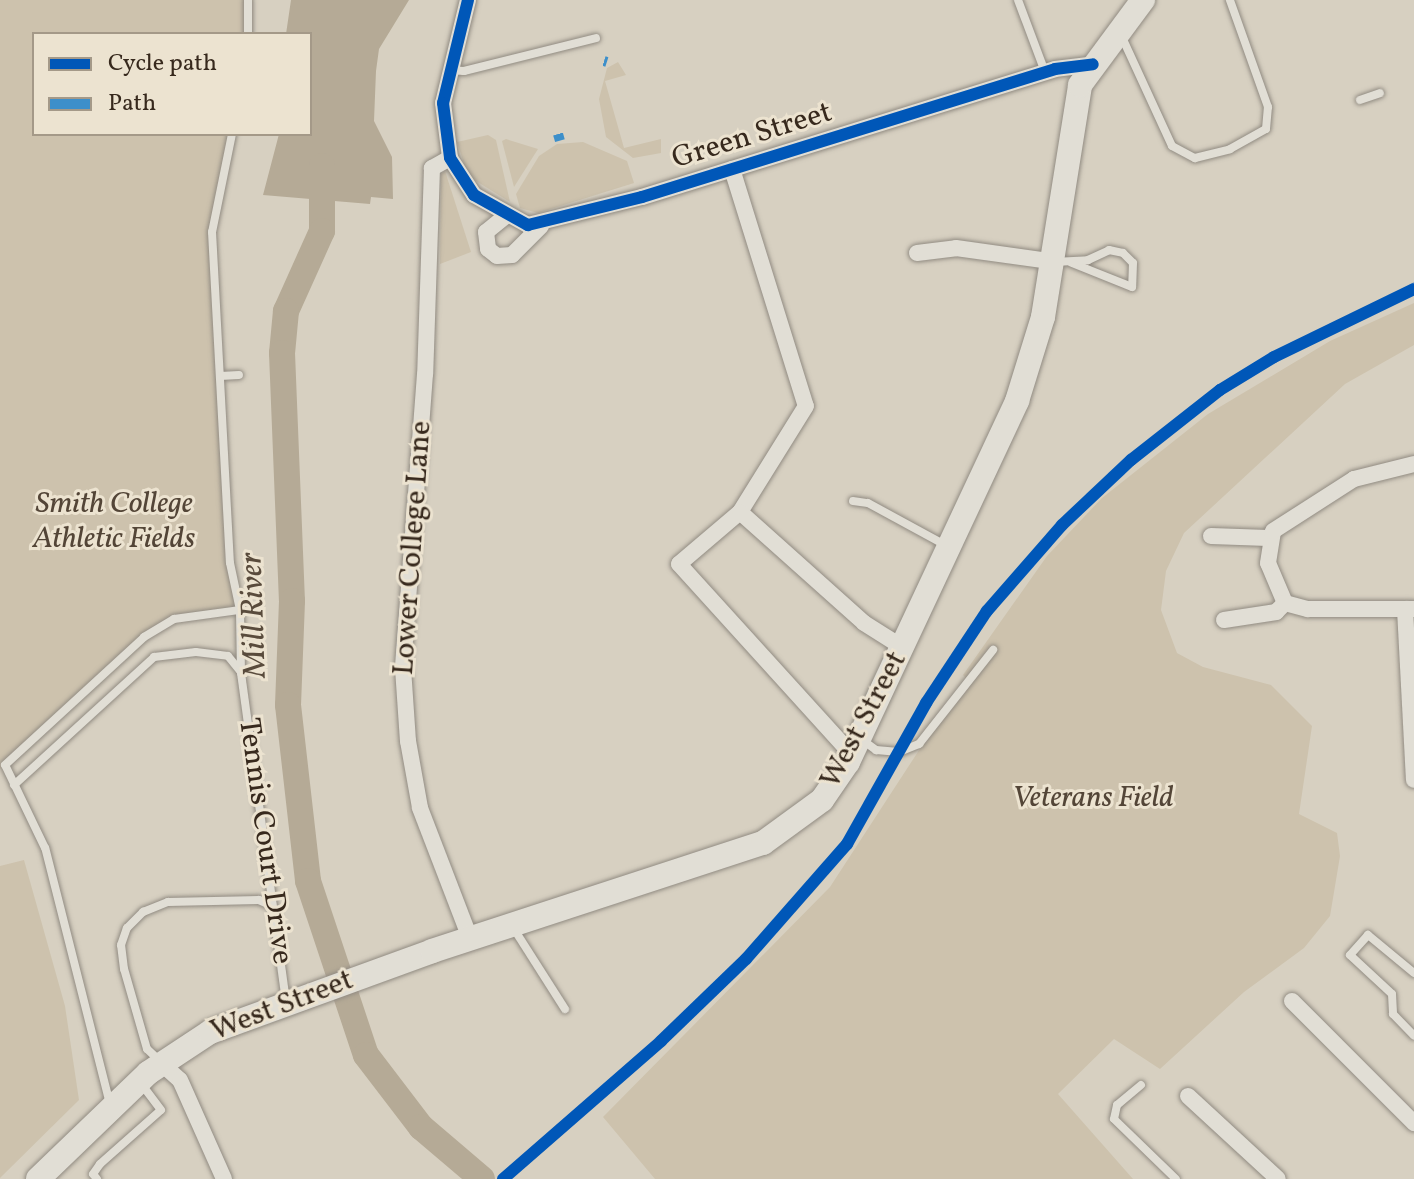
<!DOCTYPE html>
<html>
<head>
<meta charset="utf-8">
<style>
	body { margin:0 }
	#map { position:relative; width:1414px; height:1179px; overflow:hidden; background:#d7d0c1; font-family:Vollkorn,serif }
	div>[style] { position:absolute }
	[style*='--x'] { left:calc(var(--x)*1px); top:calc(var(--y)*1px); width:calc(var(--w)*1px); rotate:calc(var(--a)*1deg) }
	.green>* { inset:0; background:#cdc2ad }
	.water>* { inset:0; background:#b5aa96 }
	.river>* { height:26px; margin:-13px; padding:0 13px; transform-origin:13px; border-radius:13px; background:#b5aa96 }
	.roads { filter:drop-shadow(0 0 2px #918b82) drop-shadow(0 0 2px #918b82) }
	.service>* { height:8px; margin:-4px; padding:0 4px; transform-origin:4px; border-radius:4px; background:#e1ded5 }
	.minor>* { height:16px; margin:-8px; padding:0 8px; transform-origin:8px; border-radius:8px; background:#e1ded5 }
	.secondary>* { height:24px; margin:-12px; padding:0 12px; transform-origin:12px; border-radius:12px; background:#e1ded5 }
	.quiet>* { height:10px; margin-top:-5px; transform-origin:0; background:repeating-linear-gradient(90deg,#3d8fca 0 20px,transparent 0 30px) }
	.cycleway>* { height:12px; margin:-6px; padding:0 6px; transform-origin:6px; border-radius:6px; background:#0057b8 }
	span { translate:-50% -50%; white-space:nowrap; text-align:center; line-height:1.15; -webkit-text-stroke:6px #ece3d0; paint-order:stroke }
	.street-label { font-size:30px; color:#37291d }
	.park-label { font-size:30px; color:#534537; font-style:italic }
	.water-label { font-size:32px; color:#594b3c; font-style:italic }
	.legend { position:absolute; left:32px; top:32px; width:280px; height:104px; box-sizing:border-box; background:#ece3d0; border:2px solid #a49988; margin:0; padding:10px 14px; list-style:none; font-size:24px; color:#37291d }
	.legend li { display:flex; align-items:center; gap:16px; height:40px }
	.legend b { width:40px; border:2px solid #a49988 }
</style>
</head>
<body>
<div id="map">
	<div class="green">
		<i style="clip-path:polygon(0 0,248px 0,248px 34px,34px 34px,34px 134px,232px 134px,212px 232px,230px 563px,240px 610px,175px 619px,145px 637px,0 769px)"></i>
		<i style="clip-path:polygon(618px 62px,626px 75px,605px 81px,624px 148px,661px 139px,661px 153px,633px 158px,606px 137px,599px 99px,607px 68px)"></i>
		<i style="clip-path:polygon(488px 135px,496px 140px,510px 202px,468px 176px,457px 142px)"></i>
		<i style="clip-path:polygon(506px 139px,538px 149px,514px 187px,502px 141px)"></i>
		<i style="clip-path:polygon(583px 142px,627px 161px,634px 183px,538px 213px,520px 208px,516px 194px,539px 156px,557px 144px)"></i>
		<i style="clip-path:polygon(445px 171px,471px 252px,440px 264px,441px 174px)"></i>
		<i style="clip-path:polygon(1414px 303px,1414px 345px,1345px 384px,1184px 533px,1166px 571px,1161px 610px,1177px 653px,1203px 667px,1271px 685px,1312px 726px,1299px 814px,1337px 833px,1340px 856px,1330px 916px,1304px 948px,1244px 992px,1160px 1069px,1114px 1039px,1058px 1094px,1133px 1179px,655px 1179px,603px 1117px,830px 887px,966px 678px,963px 675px,1047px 556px,1102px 498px,1208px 414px,1330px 341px)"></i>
		<i style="clip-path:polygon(24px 860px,65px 1006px,79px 1100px,0 1178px,0 866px)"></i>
	</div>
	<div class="water">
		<i style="clip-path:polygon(291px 0,409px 0,379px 49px,376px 71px,374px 121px,392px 157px,393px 199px,371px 197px,370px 204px,263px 195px,279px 134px,310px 134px,310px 34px,286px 34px)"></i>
	</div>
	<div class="river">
		<i style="--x:322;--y:166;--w:65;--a:90"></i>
		<i style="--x:322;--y:231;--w:88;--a:114.2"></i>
		<i style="--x:286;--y:311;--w:42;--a:95.4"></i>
		<i style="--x:282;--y:353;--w:248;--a:87.7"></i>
		<i style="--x:292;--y:601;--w:104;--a:92.2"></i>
		<i style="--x:288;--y:705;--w:177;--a:83.5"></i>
		<i style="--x:308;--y:881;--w:183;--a:71.6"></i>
		<i style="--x:366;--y:1055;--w:91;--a:52.6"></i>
		<i style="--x:421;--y:1127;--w:80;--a:40.4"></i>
	</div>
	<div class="roads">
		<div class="service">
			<i style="--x:1018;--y:0;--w:77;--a:69.4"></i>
			<i style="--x:248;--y:34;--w:34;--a:-90"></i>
			<i style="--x:1121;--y:35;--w:122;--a:65.3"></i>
			<i style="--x:1172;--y:146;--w:26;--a:28"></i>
			<i style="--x:1195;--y:158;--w:36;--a:-14"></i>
			<i style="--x:1230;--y:149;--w:41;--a:-29.1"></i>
			<i style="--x:1266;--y:129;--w:22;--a:-85"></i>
			<i style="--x:1268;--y:107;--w:114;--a:-109.6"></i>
			<i style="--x:449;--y:70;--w:15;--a:4"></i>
			<i style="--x:464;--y:71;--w:136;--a:-14"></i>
			<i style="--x:1360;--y:100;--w:21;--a:-19"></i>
			<i style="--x:232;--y:134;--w:100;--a:101.5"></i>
			<i style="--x:212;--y:232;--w:331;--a:86.9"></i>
			<i style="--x:230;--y:563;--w:48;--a:78"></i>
			<i style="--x:1054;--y:262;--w:34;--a:-3"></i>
			<i style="--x:1088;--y:260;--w:23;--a:-25"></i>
			<i style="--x:1109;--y:250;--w:14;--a:12"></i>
			<i style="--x:1123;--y:253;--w:14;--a:45"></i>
			<i style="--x:1133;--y:263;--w:24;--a:92"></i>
			<i style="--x:1132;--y:287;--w:65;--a:-158.2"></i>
			<i style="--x:220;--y:376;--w:19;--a:-3"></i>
			<i style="--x:853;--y:501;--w:15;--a:8"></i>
			<i style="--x:868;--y:503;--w:90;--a:28.6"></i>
			<i style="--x:861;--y:739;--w:19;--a:36"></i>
			<i style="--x:876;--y:750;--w:23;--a:5"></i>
			<i style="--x:899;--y:752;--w:22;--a:-22"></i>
			<i style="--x:919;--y:744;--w:120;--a:-51.8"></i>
			<i style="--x:14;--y:785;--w:190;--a:-42.4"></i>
			<i style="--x:154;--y:657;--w:42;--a:-6.8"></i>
			<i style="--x:196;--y:652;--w:32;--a:7"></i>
			<i style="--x:228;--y:656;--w:19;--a:51"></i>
			<i style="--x:514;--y:929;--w:95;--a:57.5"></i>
			<i style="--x:1414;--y:973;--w:60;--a:-140.4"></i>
			<i style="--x:1368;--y:935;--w:27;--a:132"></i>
			<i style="--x:1350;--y:955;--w:57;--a:42.9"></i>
			<i style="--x:1392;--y:994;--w:20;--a:87"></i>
			<i style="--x:1393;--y:1014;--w:30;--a:46"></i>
			<i style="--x:161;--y:1062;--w:19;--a:-137"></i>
			<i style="--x:147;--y:1049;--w:83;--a:-106"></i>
			<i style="--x:124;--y:969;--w:24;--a:-97"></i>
			<i style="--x:121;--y:945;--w:18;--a:-71"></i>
			<i style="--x:127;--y:928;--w:23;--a:-45"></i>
			<i style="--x:143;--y:912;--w:27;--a:-22"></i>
			<i style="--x:168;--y:902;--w:91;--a:-1.3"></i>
			<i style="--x:259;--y:900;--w:14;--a:25"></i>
			<i style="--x:1141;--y:1085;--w:31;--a:140"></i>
			<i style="--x:1117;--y:1105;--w:14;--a:102"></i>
			<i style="--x:1114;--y:1119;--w:86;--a:44.1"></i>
			<i style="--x:110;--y:1104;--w:264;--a:-104.2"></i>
			<i style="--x:45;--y:848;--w:92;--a:-115.7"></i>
			<i style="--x:5;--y:765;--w:189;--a:-42.6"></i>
			<i style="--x:144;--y:637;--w:35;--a:-31"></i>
			<i style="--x:174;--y:619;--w:67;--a:-7.8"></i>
			<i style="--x:240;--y:610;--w:63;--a:89.1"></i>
			<i style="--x:241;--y:673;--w:331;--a:82.2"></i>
			<i style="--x:97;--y:1179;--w:6;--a:-129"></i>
			<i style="--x:93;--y:1174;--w:12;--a:-55"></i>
			<i style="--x:100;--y:1164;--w:81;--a:-41.5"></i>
			<i style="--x:161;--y:1110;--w:31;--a:-127"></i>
		</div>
		<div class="minor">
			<i style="--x:468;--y:0;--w:106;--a:103.6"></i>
			<i style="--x:443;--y:103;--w:55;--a:82.7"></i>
			<i style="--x:450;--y:158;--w:44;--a:57"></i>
			<i style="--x:474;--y:195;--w:62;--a:29.1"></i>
			<i style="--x:528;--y:225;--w:117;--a:-13.8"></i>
			<i style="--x:642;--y:197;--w:432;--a:-17.2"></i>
			<i style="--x:1055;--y:69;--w:38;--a:-7"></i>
			<i style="--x:450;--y:158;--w:21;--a:151"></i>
			<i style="--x:432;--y:168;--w:206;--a:91.9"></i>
			<i style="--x:425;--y:374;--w:295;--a:94.3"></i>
			<i style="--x:403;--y:668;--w:73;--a:86.1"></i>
			<i style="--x:408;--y:741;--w:68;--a:79.8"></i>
			<i style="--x:420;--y:808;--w:139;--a:69"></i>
			<i style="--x:732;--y:169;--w:248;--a:72.7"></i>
			<i style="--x:806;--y:406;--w:125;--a:121.9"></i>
			<i style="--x:740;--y:512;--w:80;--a:139.6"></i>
			<i style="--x:679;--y:564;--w:258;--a:47.8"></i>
			<i style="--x:507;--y:215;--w:27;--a:141"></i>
			<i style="--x:486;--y:232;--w:17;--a:83"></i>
			<i style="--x:488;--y:249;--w:11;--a:38"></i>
			<i style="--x:497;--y:256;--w:15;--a:-4"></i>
			<i style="--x:512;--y:255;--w:41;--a:-45"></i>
			<i style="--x:917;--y:253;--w:39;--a:-7"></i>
			<i style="--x:956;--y:248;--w:95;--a:7.9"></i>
			<i style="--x:740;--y:512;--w:166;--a:41.8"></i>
			<i style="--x:864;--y:623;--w:45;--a:32.3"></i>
			<i style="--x:1211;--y:536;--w:57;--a:2"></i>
			<i style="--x:1285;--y:603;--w:43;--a:-113"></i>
			<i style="--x:1268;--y:563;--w:32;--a:-81"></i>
			<i style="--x:1273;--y:531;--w:96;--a:-32.7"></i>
			<i style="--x:1354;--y:479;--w:62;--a:-14"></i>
			<i style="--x:1405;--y:609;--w:171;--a:87"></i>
			<i style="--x:1224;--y:620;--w:53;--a:-8.7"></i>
			<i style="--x:1276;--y:612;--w:13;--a:-45"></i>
			<i style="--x:1285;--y:603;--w:24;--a:15"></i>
			<i style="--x:1308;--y:609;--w:106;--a:0"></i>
			<i style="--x:1292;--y:1001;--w:173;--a:45"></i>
			<i style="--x:161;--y:1063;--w:25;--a:42"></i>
			<i style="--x:180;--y:1080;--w:108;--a:66"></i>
			<i style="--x:1188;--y:1096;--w:122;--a:42.7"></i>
		</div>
		<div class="secondary">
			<i style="--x:38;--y:1179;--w:153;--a:-43.9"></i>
			<i style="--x:148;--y:1073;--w:74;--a:-33.5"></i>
			<i style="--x:210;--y:1032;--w:236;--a:-20"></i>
			<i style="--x:432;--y:951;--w:348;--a:-18.1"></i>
			<i style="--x:763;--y:843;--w:73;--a:-36.1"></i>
			<i style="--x:822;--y:800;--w:46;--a:-55.6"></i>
			<i style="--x:848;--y:762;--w:399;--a:-64.9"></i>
			<i style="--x:1017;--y:401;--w:88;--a:-72.8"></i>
			<i style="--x:1043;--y:317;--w:235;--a:-80.9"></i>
			<i style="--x:1080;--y:85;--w:106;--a:-53.5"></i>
		</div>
	</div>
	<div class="quiet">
		<i style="--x:604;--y:61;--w:3;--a:18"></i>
		<i style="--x:558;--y:134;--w:7;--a:74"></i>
	</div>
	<div class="cycleway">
		<i style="--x:468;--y:0;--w:106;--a:103.6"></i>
		<i style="--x:443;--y:103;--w:55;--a:82.7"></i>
		<i style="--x:450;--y:158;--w:44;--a:57"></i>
		<i style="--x:474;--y:195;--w:62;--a:29.1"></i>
		<i style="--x:528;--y:225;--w:117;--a:-13.8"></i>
		<i style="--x:642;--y:197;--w:432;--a:-17.2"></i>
		<i style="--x:1055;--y:69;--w:38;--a:-7"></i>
		<i style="--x:503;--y:1179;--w:210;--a:-41.1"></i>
		<i style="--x:661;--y:1041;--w:118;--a:-44"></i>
		<i style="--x:746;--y:959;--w:153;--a:-48.7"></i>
		<i style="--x:847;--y:844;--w:162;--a:-60.7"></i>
		<i style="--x:926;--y:703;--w:110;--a:-56.5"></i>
		<i style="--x:987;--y:611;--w:114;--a:-48.9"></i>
		<i style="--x:1062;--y:525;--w:95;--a:-43.3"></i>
		<i style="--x:1131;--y:460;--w:113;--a:-38.2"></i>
		<i style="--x:1220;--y:390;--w:63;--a:-31.4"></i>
		<i style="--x:1274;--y:357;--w:156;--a:-25.9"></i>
	</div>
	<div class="street-label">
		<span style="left:752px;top:136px;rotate:-17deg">Green Street</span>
		<span style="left:413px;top:548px;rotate:-86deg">Lower College Lane</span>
		<span style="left:864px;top:720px;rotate:-62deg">West Street</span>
		<span style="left:265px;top:841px;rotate:82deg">Tennis Court Drive</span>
		<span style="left:282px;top:1006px;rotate:-21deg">West Street</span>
	</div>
	<div class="park-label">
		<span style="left:114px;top:521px">Smith College<br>Athletic Fields</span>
		<span style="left:1093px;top:798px">Veterans Field</span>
	</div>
	<div class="water-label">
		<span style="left:255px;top:615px;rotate:-92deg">Mill River</span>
	</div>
	<ul class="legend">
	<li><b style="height:10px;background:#0057b8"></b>Cycle path</li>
	<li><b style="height:10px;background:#3d8fca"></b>Path</li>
	</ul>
</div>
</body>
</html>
